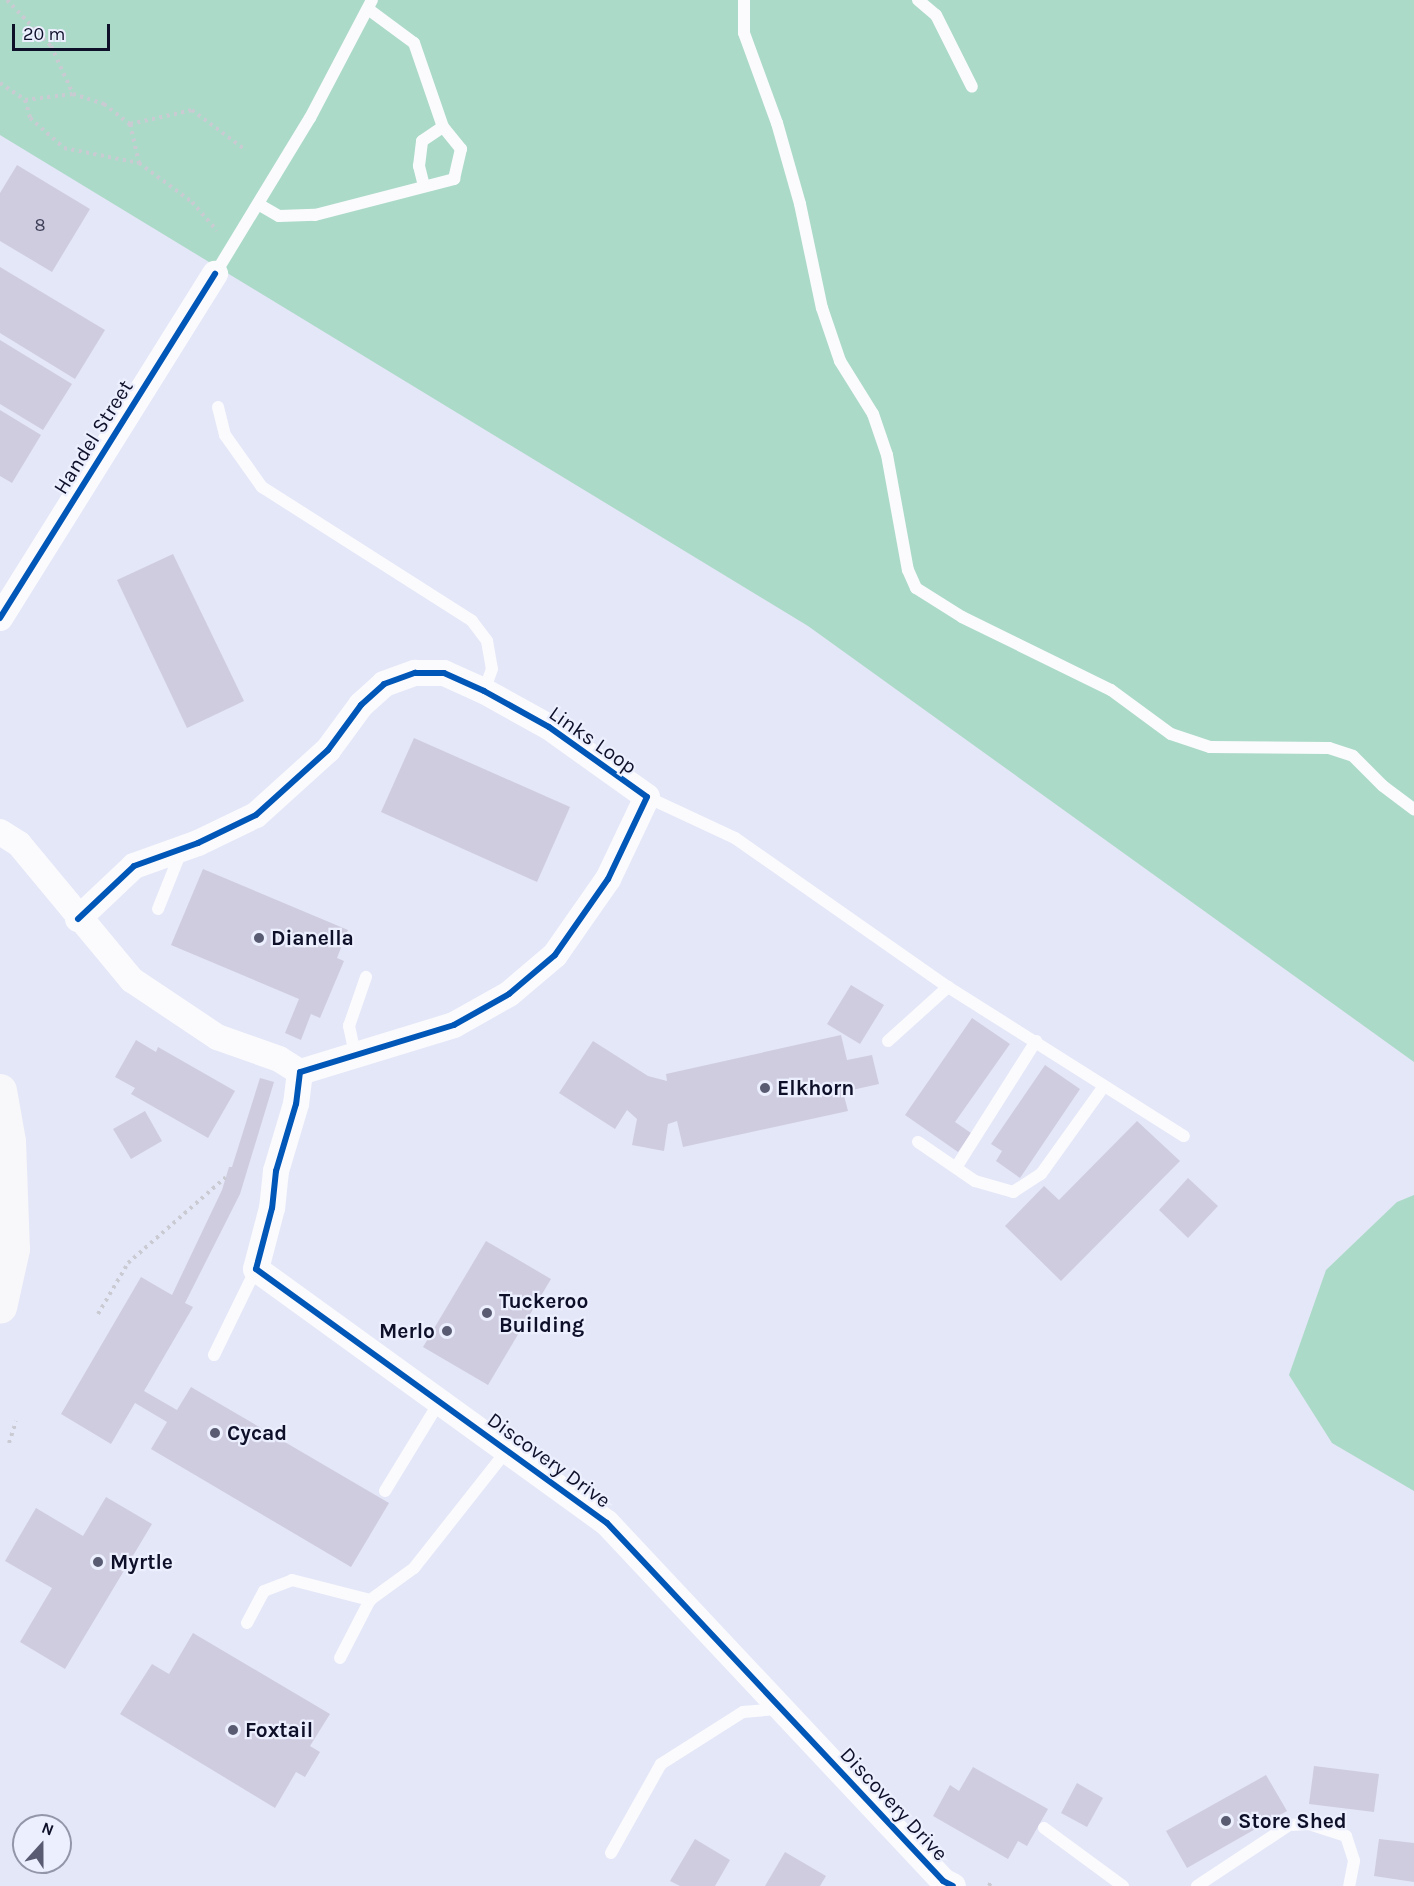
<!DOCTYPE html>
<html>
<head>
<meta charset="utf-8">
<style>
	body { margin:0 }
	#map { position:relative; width:1414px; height:1886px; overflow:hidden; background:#e4e7f7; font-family:Karla,sans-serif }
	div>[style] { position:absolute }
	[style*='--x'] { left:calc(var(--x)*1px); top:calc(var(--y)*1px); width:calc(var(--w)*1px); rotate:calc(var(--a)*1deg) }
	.green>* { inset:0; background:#acdac8 }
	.building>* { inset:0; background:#cfcce0 }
	.path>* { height:4px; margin-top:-2px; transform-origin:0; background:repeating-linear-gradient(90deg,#cacbd2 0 3px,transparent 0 7.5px) }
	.lane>* { height:12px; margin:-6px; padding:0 6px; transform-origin:6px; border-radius:6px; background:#fbfbfe }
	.street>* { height:26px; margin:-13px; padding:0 13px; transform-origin:13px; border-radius:13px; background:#fbfbfe }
	.secondary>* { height:33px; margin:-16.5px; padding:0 16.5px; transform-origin:16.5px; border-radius:16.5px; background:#f8f7f9 }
	.cycleway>* { height:6px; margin:-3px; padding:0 3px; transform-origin:3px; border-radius:3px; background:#0057b8 }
	.dots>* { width:16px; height:16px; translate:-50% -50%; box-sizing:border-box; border:3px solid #eceffe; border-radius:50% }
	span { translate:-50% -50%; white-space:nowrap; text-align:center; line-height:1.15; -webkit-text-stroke:4.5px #eceffe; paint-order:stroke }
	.number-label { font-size:18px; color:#3e3f58 }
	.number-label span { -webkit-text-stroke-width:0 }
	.street-label { font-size:21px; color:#0e102a }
	.poi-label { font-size:21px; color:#0e102a; font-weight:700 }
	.left { translate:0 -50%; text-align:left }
	.right { translate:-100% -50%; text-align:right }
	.north { position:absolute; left:12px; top:1814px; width:60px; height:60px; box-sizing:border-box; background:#eceffe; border:2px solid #9396a9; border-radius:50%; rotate:21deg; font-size:16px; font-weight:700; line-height:24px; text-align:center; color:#0e102a }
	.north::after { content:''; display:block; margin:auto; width:21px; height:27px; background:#595b72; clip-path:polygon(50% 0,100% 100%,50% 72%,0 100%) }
	.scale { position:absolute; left:12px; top:24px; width:98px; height:27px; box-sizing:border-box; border:3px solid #0e102a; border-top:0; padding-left:8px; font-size:18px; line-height:21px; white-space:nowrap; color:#0e102a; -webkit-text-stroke:4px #eceffe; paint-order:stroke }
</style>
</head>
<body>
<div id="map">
	<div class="green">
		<i style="clip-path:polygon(0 0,1414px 0,1414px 1062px,808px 626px,0 135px)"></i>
		<i style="clip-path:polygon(1414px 1195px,1414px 1491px,1332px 1443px,1289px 1375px,1326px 1270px,1397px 1202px)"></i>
	</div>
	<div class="building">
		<i style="clip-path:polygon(17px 165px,90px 209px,52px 272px,0 241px,0 193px)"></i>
		<i style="clip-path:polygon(0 267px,105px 330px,75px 379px,0 333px)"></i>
		<i style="clip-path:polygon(0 340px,72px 384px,43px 430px,0 404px)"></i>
		<i style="clip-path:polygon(0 410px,41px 435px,12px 483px,0 476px)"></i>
		<i style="clip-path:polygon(173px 554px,244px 701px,187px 728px,117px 580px)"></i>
		<i style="clip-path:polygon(414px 738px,570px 807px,537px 882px,381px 812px)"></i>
		<i style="clip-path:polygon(203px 869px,348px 930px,337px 958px,344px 961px,320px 1018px,311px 1014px,301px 1040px,285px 1033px,299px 999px,171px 945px)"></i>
		<i style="clip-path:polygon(851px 985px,884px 1005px,860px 1044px,827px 1024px)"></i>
		<i style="clip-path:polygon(972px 1018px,1010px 1044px,955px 1122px,971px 1133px,958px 1152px,905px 1115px)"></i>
		<i style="clip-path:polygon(841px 1035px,847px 1060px,872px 1055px,879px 1084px,843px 1092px,848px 1111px,683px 1147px,677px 1121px,668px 1124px,664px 1151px,632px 1145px,637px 1119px,627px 1110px,615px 1129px,559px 1093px,593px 1041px,648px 1076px,667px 1081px,666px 1074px)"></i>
		<i style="clip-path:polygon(136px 1040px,156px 1052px,158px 1047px,235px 1091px,208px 1138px,131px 1094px,135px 1088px,115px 1077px)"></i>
		<i style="clip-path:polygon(1045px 1065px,1080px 1089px,1020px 1178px,996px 1161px,1002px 1151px,991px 1144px)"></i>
		<i style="clip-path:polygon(260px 1078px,274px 1082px,240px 1194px,185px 1303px,193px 1307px,144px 1391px,177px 1410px,191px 1387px,389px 1503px,351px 1567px,151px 1449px,167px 1422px,135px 1403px,111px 1444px,61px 1414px,141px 1277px,172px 1295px,222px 1190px,229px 1167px,232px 1167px)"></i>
		<i style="clip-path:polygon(145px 1111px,162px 1141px,131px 1159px,113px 1129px)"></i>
		<i style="clip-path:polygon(1137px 1121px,1180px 1161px,1061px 1281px,1005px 1226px,1044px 1186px,1059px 1200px)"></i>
		<i style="clip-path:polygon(1188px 1178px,1218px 1206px,1188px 1238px,1159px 1210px)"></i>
		<i style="clip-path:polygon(486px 1241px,551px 1279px,488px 1385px,423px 1347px)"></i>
		<i style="clip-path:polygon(106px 1497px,152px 1524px,65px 1669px,20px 1642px,52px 1588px,5px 1561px,36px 1508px,83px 1536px)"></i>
		<i style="clip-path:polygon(193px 1633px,330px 1714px,310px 1746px,320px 1752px,305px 1777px,296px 1772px,275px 1808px,120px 1714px,152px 1664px,169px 1674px)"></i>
		<i style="clip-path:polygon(1314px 1766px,1379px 1774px,1374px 1812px,1309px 1804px)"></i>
		<i style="clip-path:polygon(973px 1767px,1048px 1809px,1027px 1846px,1018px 1841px,1008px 1859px,933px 1816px,950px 1785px,959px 1791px)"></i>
		<i style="clip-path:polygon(1266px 1775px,1287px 1811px,1187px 1868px,1166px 1831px)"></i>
		<i style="clip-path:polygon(1077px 1783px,1103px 1798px,1087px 1827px,1061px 1813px)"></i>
		<i style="clip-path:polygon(695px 1839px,730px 1860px,715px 1886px,680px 1886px,670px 1881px)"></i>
		<i style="clip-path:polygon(1379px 1839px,1414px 1843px,1414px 1882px,1374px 1876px)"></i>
		<i style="clip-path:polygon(785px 1852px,826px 1876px,820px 1886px,765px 1886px)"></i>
	</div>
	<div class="path">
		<i style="--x:7;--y:0;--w:64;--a:46.3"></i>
		<i style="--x:51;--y:46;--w:53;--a:65.4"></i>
		<i style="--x:0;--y:83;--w:30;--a:34"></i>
		<i style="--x:25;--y:100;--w:19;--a:74"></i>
		<i style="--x:30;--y:118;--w:45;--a:41.4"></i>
		<i style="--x:64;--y:148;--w:76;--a:11.3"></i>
		<i style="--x:139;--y:163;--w:66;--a:36.3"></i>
		<i style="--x:192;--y:202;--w:38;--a:49"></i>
		<i style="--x:25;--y:100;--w:48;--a:-7.1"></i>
		<i style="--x:73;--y:94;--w:33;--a:18"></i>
		<i style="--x:104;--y:104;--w:33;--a:38"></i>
		<i style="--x:130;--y:124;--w:64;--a:-12.7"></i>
		<i style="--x:192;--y:110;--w:64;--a:36.7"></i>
		<i style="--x:130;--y:124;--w:40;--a:77"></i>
		<i style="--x:98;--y:1314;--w:59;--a:-59.5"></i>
		<i style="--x:128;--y:1263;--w:130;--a:-41.3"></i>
		<i style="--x:9;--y:1443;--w:23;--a:-72"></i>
		<i style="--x:989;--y:1886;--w:4;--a:-63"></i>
	</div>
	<div class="lane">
		<i style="--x:744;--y:0;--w:33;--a:90"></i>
		<i style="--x:744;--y:33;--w:96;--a:69.9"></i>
		<i style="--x:777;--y:123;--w:84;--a:74.1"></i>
		<i style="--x:800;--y:204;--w:106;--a:78.1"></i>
		<i style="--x:822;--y:308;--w:56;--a:71.2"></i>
		<i style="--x:840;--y:361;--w:62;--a:58.1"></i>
		<i style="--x:873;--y:414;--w:43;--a:71.1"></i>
		<i style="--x:887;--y:455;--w:117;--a:79.7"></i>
		<i style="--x:908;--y:570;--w:20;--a:66"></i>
		<i style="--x:916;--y:588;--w:54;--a:32.2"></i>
		<i style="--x:962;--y:617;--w:166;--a:26.1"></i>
		<i style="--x:1111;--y:690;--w:74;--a:36.3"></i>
		<i style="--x:1171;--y:734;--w:41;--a:18.4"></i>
		<i style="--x:1210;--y:747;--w:119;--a:0.5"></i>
		<i style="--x:1329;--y:748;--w:25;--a:18"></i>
		<i style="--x:1353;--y:756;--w:42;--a:45"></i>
		<i style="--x:1383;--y:786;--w:39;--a:37"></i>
		<i style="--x:918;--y:0;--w:23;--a:40"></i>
		<i style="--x:936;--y:15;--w:80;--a:63.4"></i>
		<i style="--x:424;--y:186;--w:21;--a:-104"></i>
		<i style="--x:419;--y:166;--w:25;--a:-83"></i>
		<i style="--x:422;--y:141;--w:25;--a:-34"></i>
		<i style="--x:258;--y:204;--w:24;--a:30"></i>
		<i style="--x:279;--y:216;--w:36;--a:-2"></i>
		<i style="--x:315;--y:215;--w:144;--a:-14.5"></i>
		<i style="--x:454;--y:179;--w:31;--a:-77"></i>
		<i style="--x:461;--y:149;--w:28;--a:-129"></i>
		<i style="--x:443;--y:127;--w:89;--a:-109"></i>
		<i style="--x:414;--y:43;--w:57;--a:-143.5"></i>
		<i style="--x:215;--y:274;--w:183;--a:-58.7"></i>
		<i style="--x:310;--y:118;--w:133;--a:-62.3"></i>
		<i style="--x:218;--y:407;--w:29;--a:76"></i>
		<i style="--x:225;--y:435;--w:64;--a:54.6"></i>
		<i style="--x:262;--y:487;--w:249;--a:32.5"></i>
		<i style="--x:472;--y:621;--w:25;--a:53"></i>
		<i style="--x:487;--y:641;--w:28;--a:80"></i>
		<i style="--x:492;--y:669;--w:23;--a:110"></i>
		<i style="--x:647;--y:797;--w:97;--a:25"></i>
		<i style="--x:735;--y:838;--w:260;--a:35"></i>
		<i style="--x:948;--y:987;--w:279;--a:32.3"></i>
		<i style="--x:158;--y:909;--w:65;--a:-68.2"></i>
		<i style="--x:888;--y:1041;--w:81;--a:-42"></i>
		<i style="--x:355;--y:1054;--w:29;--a:-102"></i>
		<i style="--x:349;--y:1026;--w:52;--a:-70.9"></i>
		<i style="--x:918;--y:1142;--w:69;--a:34.4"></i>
		<i style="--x:975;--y:1181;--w:40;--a:16"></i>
		<i style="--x:1013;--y:1192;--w:33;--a:-33"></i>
		<i style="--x:1041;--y:1174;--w:108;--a:-54.4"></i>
		<i style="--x:957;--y:1166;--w:148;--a:-57.7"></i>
		<i style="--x:214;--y:1355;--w:96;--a:-64"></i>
		<i style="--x:385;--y:1491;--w:105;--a:-58.6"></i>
		<i style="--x:247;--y:1623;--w:36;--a:-62"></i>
		<i style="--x:264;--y:1591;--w:30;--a:-21"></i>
		<i style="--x:292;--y:1580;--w:81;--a:14.4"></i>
		<i style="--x:370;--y:1600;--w:54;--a:-36"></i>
		<i style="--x:414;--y:1568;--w:152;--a:-51.7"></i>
		<i style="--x:340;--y:1658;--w:65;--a:-62.7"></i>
		<i style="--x:1044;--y:1828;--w:98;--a:36.3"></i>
		<i style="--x:611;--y:1853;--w:102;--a:-60.7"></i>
		<i style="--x:661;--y:1764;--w:97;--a:-32.4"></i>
		<i style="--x:743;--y:1712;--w:36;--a:-5"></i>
		<i style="--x:1197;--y:1886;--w:110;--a:-33.5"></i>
		<i style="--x:1289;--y:1825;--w:20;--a:-3"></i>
		<i style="--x:1309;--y:1824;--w:39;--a:18"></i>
		<i style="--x:1346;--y:1836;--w:26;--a:72"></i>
		<i style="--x:1354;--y:1861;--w:25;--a:101"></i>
	</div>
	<div class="street">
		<i style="--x:0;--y:618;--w:406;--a:-58"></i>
		<i style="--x:0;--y:832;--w:22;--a:32"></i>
		<i style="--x:19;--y:844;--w:177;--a:50.3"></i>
		<i style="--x:132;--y:980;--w:102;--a:33.8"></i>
		<i style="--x:217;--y:1037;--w:66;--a:19.5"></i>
		<i style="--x:279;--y:1059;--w:25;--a:32"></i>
		<i style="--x:78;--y:919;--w:77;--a:-43.4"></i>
		<i style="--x:134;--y:866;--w:68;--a:-19.8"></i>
		<i style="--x:198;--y:843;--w:64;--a:-25.8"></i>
		<i style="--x:256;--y:815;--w:97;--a:-42.1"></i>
		<i style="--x:328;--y:750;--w:56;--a:-53.7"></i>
		<i style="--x:361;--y:705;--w:31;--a:-42"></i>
		<i style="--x:384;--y:684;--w:33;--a:-20"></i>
		<i style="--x:415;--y:673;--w:29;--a:0"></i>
		<i style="--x:444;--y:673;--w:44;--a:24.2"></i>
		<i style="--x:484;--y:691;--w:74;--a:29"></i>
		<i style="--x:549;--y:727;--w:120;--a:35.5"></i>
		<i style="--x:647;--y:797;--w:91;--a:115.4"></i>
		<i style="--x:608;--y:879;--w:93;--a:124.9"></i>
		<i style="--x:555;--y:955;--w:60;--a:139.7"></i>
		<i style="--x:509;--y:994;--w:63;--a:150.6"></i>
		<i style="--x:454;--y:1025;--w:161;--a:163"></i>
		<i style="--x:300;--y:1072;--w:32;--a:97"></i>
		<i style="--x:296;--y:1104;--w:70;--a:106.6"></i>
		<i style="--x:276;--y:1171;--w:37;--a:96"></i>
		<i style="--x:272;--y:1208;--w:63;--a:104.7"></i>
		<i style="--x:256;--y:1269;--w:433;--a:35.9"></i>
		<i style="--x:607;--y:1523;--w:491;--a:46.8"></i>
		<i style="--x:943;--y:1881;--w:11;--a:27"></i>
	</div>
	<div class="secondary">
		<i style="--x:0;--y:1090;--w:52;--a:80"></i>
		<i style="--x:9;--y:1141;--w:108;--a:87.9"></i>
		<i style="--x:13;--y:1249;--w:59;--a:102.6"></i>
	</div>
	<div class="cycleway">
		<i style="--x:0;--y:618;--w:406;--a:-58"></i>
		<i style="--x:78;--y:919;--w:77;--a:-43.4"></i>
		<i style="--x:134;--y:866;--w:68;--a:-19.8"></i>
		<i style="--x:198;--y:843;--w:64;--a:-25.8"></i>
		<i style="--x:256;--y:815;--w:97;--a:-42.1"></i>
		<i style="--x:328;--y:750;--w:56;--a:-53.7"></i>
		<i style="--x:361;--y:705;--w:31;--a:-42"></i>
		<i style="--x:384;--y:684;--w:33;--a:-20"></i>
		<i style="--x:415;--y:673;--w:29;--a:0"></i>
		<i style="--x:444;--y:673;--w:44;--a:24.2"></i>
		<i style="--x:484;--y:691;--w:74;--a:29"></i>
		<i style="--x:549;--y:727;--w:120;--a:35.5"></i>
		<i style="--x:647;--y:797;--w:91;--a:115.4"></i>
		<i style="--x:608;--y:879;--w:93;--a:124.9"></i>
		<i style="--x:555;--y:955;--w:60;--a:139.7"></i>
		<i style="--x:509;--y:994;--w:63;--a:150.6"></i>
		<i style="--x:454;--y:1025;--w:161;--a:163"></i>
		<i style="--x:300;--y:1072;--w:32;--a:97"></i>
		<i style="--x:296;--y:1104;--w:70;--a:106.6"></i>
		<i style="--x:276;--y:1171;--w:37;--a:96"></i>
		<i style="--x:272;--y:1208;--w:63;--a:104.7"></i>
		<i style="--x:256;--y:1269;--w:433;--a:35.9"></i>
		<i style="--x:607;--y:1523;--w:491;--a:46.8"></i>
		<i style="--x:943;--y:1881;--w:11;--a:27"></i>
	</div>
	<div class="dots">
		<i style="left:259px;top:938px;background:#595b72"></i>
		<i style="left:765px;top:1088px;background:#595b72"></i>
		<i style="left:487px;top:1313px;background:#595b72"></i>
		<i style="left:447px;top:1331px;background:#595b72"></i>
		<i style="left:215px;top:1433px;background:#595b72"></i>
		<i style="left:98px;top:1562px;background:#595b72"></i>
		<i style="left:233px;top:1730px;background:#595b72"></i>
		<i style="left:1226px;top:1821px;background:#595b72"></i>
	</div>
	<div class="number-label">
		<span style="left:40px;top:225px">8</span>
	</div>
	<div class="street-label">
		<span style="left:93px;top:437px;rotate:-58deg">Handel Street</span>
		<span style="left:593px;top:740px;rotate:35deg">Links Loop</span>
		<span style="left:549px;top:1460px;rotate:36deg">Discovery Drive</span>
		<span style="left:894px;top:1804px;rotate:47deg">Discovery Drive</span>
	</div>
	<div class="poi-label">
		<span class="left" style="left:271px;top:938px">Dianella</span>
		<span class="left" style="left:777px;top:1088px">Elkhorn</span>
		<span class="left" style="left:499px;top:1313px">Tuckeroo<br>Building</span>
		<span class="right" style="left:435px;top:1331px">Merlo</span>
		<span class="left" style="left:227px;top:1433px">Cycad</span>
		<span class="left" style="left:110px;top:1562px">Myrtle</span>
		<span class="left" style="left:245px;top:1730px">Foxtail</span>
		<span class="left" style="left:1238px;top:1821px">Store Shed</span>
	</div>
	<div class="north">N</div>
	<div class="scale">20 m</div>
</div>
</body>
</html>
